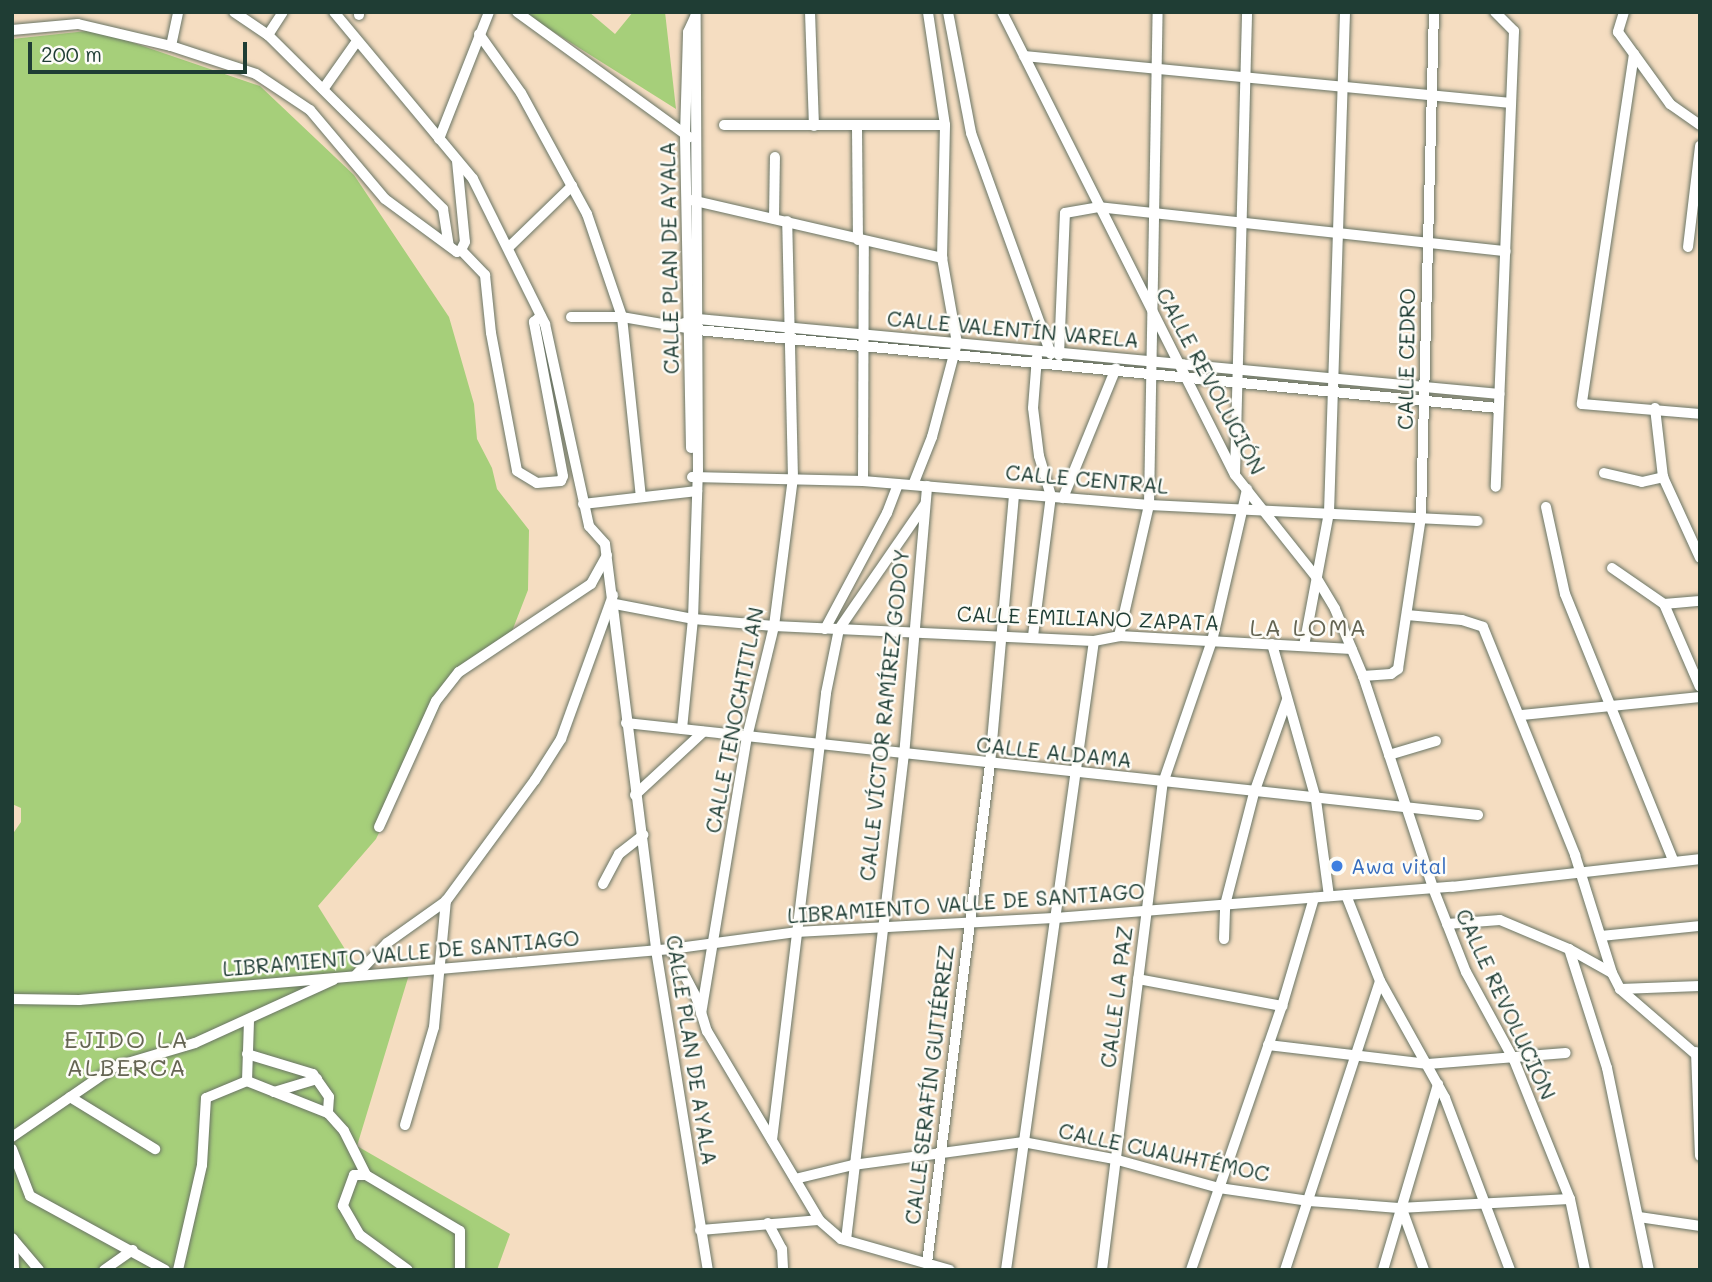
<!DOCTYPE html>
<html>
<head>
<meta charset="utf-8">
<style>
	body { margin:0 }
	#map { position:relative; width:1712px; height:1282px; overflow:hidden; background:#f5ddc1; font-family:Mali,sans-serif }
	div>[style] { position:absolute }
	[style*='--x'] { left:calc(var(--x)*1px); top:calc(var(--y)*1px); width:calc(var(--w)*1px); rotate:calc(var(--a)*1deg) }
	.green>* { inset:0; background:#a6cf7a }
	.roads { filter:drop-shadow(0 0 2px #6a7565) drop-shadow(0 0 2px #6a7565) }
	.minor>* { height:10px; margin:-5px; padding:0 5px; transform-origin:5px; border-radius:5px; background:#fff }
	.dots>* { width:19px; height:19px; translate:-50% -50%; box-sizing:border-box; border:4px solid #fdfcf7; border-radius:50% }
	span { translate:-50% -50%; white-space:nowrap; text-align:center; line-height:1.15; -webkit-text-stroke:5px #fdfcf7; paint-order:stroke }
	.street-label { font-size:21px; color:#1f3d34 }
	.shop-label { font-size:21px; color:#366cbe }
	.left { translate:0 -50%; text-align:left }
	.quarter-label { font-size:24px; color:#656553; letter-spacing:2px }
	.frame { position:absolute; inset:0; border:14px solid #1f3d34; pointer-events:none }
	.scale { position:absolute; left:28px; top:42px; width:219px; height:32px; box-sizing:border-box; border:4px solid #1f3d34; border-top:0; padding-left:9px; font-size:21px; line-height:24px; white-space:nowrap; color:#1f3d34; -webkit-text-stroke:5px #fdfcf7; paint-order:stroke }
</style>
</head>
<body>
<div id="map">
	<div class="green">
		<i style="clip-path:polygon(522px 12px,589px 12px,615px 34px,633px 12px,665px 12px,676px 109px)"></i>
		<i style="clip-path:polygon(96px 30px,260px 86px,354px 175px,449px 317px,474px 404px,477px 439px,492px 468px,497px 489px,529px 530px,528px 590px,509px 639px,452px 680px,376px 839px,318px 906px,358px 970px,411px 968px,357px 1146px,510px 1234px,497px 1270px,12px 1270px,12px 835px,21px 822px,21px 808px,12px 804px,12px 39px)"></i>
	</div>
	<div class="roads">
		<div class="minor">
			<i style="--x:234;--y:12;--w:41;--a:34.1"></i>
			<i style="--x:268;--y:35;--w:247;--a:44.8"></i>
			<i style="--x:443;--y:209;--w:37;--a:81"></i>
			<i style="--x:334;--y:12;--w:217;--a:50.2"></i>
			<i style="--x:473;--y:179;--w:162;--a:63.6"></i>
			<i style="--x:545;--y:324;--w:207;--a:77.7"></i>
			<i style="--x:589;--y:526;--w:24;--a:48"></i>
			<i style="--x:605;--y:544;--w:409;--a:82.8"></i>
			<i style="--x:656;--y:950;--w:324;--a:80.8"></i>
			<i style="--x:517;--y:12;--w:213;--a:36"></i>
			<i style="--x:810;--y:12;--w:114;--a:88"></i>
			<i style="--x:948;--y:12;--w:123;--a:79.2"></i>
			<i style="--x:971;--y:133;--w:235;--a:70.1"></i>
			<i style="--x:1002;--y:12;--w:518;--a:63.29"></i>
			<i style="--x:1235;--y:475;--w:130;--a:51.5"></i>
			<i style="--x:1316;--y:577;--w:37;--a:59"></i>
			<i style="--x:1335;--y:609;--w:73;--a:67.3"></i>
			<i style="--x:1363;--y:676;--w:223;--a:71.7"></i>
			<i style="--x:1433;--y:888;--w:90;--a:68.6"></i>
			<i style="--x:1466;--y:972;--w:100;--a:61.4"></i>
			<i style="--x:1514;--y:1060;--w:150;--a:68.1"></i>
			<i style="--x:1570;--y:1199;--w:73;--a:78.1"></i>
			<i style="--x:1495;--y:12;--w:27;--a:45"></i>
			<i style="--x:1514;--y:31;--w:456;--a:92.3"></i>
			<i style="--x:1624;--y:12;--w:21;--a:107"></i>
			<i style="--x:1618;--y:32;--w:27;--a:54"></i>
			<i style="--x:1634;--y:54;--w:354;--a:98.5"></i>
			<i style="--x:1582;--y:404;--w:118;--a:4.8"></i>
			<i style="--x:359;--y:15;--w:3;--a:-90"></i>
			<i style="--x:12;--y:30;--w:66;--a:-5.2"></i>
			<i style="--x:78;--y:24;--w:96;--a:13.3"></i>
			<i style="--x:171;--y:46;--w:89;--a:18.2"></i>
			<i style="--x:256;--y:74;--w:65;--a:33.7"></i>
			<i style="--x:310;--y:110;--w:116;--a:49.9"></i>
			<i style="--x:385;--y:199;--w:89;--a:36.4"></i>
			<i style="--x:457;--y:252;--w:4;--a:-27"></i>
			<i style="--x:461;--y:250;--w:35;--a:46"></i>
			<i style="--x:485;--y:275;--w:58;--a:84.1"></i>
			<i style="--x:491;--y:333;--w:140;--a:79.3"></i>
			<i style="--x:517;--y:471;--w:23;--a:31"></i>
			<i style="--x:537;--y:483;--w:24;--a:-5"></i>
			<i style="--x:561;--y:481;--w:5;--a:-68"></i>
			<i style="--x:563;--y:476;--w:157;--a:-100.7"></i>
			<i style="--x:534;--y:322;--w:9;--a:-41"></i>
			<i style="--x:479;--y:34;--w:72;--a:54.6"></i>
			<i style="--x:521;--y:93;--w:138;--a:61.4"></i>
			<i style="--x:587;--y:214;--w:109;--a:71.2"></i>
			<i style="--x:622;--y:317;--w:181;--a:84"></i>
			<i style="--x:268;--y:35;--w:27;--a:-57"></i>
			<i style="--x:171;--y:46;--w:35;--a:-78"></i>
			<i style="--x:1634;--y:54;--w:62;--a:54.2"></i>
			<i style="--x:1670;--y:104;--w:37;--a:35"></i>
			<i style="--x:1024;--y:56;--w:487;--a:5.5"></i>
			<i style="--x:324;--y:88;--w:57;--a:-54.9"></i>
			<i style="--x:724;--y:125;--w:221;--a:0"></i>
			<i style="--x:857;--y:127;--w:113;--a:89.5"></i>
			<i style="--x:439;--y:139;--w:136;--a:-68.5"></i>
			<i style="--x:457;--y:161;--w:81;--a:84.4"></i>
			<i style="--x:465;--y:242;--w:9;--a:117"></i>
			<i style="--x:691;--y:200;--w:258;--a:13"></i>
			<i style="--x:774;--y:218;--w:61;--a:-89.1"></i>
			<i style="--x:509;--y:247;--w:88;--a:-44.1"></i>
			<i style="--x:1688;--y:247;--w:102;--a:-83.2"></i>
			<i style="--x:571;--y:317;--w:51;--a:0"></i>
			<i style="--x:622;--y:317;--w:77;--a:9.7"></i>
			<i style="--x:698;--y:330;--w:804;--a:5.57"></i>
			<i style="--x:681;--y:324;--w:18;--a:-16"></i>
			<i style="--x:698;--y:319;--w:805;--a:5.34"></i>
			<i style="--x:1059;--y:355;--w:142;--a:-87.6"></i>
			<i style="--x:1065;--y:213;--w:34;--a:-10"></i>
			<i style="--x:1098;--y:207;--w:410;--a:6.2"></i>
			<i style="--x:1655;--y:408;--w:69;--a:83.4"></i>
			<i style="--x:1663;--y:477;--w:89;--a:65.4"></i>
			<i style="--x:691;--y:448;--w:313;--a:-91.1"></i>
			<i style="--x:685;--y:135;--w:103;--a:-88.3"></i>
			<i style="--x:688;--y:32;--w:17;--a:-65"></i>
			<i style="--x:1604;--y:473;--w:39;--a:13"></i>
			<i style="--x:1642;--y:482;--w:22;--a:-13"></i>
			<i style="--x:1235;--y:474;--w:462;--a:-88.5"></i>
			<i style="--x:692;--y:477;--w:171;--a:1.3"></i>
			<i style="--x:863;--y:481;--w:287;--a:4.8"></i>
			<i style="--x:1149;--y:505;--w:329;--a:2.8"></i>
			<i style="--x:863;--y:481;--w:240;--a:-89.8"></i>
			<i style="--x:913;--y:485;--w:52;--a:-68.4"></i>
			<i style="--x:932;--y:437;--w:97;--a:-75.1"></i>
			<i style="--x:957;--y:343;--w:86;--a:-100"></i>
			<i style="--x:942;--y:258;--w:133;--a:-88.7"></i>
			<i style="--x:945;--y:125;--w:114;--a:-98.6"></i>
			<i style="--x:1063;--y:498;--w:140;--a:-67.8"></i>
			<i style="--x:583;--y:504;--w:115;--a:-6.5"></i>
			<i style="--x:1546;--y:507;--w:89;--a:77.7"></i>
			<i style="--x:1565;--y:594;--w:287;--a:67.9"></i>
			<i style="--x:1612;--y:568;--w:63;--a:34.7"></i>
			<i style="--x:615;--y:604;--w:79;--a:10.9"></i>
			<i style="--x:693;--y:619;--w:81;--a:4.9"></i>
			<i style="--x:774;--y:626;--w:320;--a:2.7"></i>
			<i style="--x:1094;--y:641;--w:25;--a:-11"></i>
			<i style="--x:1119;--y:636;--w:233;--a:3.2"></i>
			<i style="--x:1664;--y:604;--w:90;--a:66.6"></i>
			<i style="--x:1664;--y:604;--w:36;--a:-5"></i>
			<i style="--x:1407;--y:615;--w:55;--a:5.2"></i>
			<i style="--x:1462;--y:620;--w:22;--a:18"></i>
			<i style="--x:1483;--y:627;--w:246;--a:68"></i>
			<i style="--x:1575;--y:855;--w:124;--a:72.6"></i>
			<i style="--x:1612;--y:973;--w:18;--a:63"></i>
			<i style="--x:1620;--y:989;--w:106;--a:40.8"></i>
			<i style="--x:825;--y:629;--w:132;--a:-61.9"></i>
			<i style="--x:887;--y:513;--w:31;--a:-69"></i>
			<i style="--x:1033;--y:636;--w:141;--a:-82.7"></i>
			<i style="--x:1051;--y:496;--w:42;--a:-106.7"></i>
			<i style="--x:1039;--y:456;--w:48;--a:-97.1"></i>
			<i style="--x:1033;--y:408;--w:51;--a:-85.5"></i>
			<i style="--x:1119;--y:636;--w:134;--a:-77.1"></i>
			<i style="--x:1149;--y:505;--w:493;--a:-89"></i>
			<i style="--x:1272;--y:644;--w:162;--a:74.2"></i>
			<i style="--x:1316;--y:800;--w:97;--a:82.3"></i>
			<i style="--x:1304;--y:646;--w:135;--a:-79.4"></i>
			<i style="--x:1329;--y:513;--w:501;--a:-88.17"></i>
			<i style="--x:1363;--y:676;--w:28;--a:-4"></i>
			<i style="--x:1391;--y:674;--w:9;--a:-36"></i>
			<i style="--x:1398;--y:669;--w:154;--a:-81.4"></i>
			<i style="--x:1421;--y:517;--w:505;--a:-88.53"></i>
			<i style="--x:1522;--y:715;--w:179;--a:-5.8"></i>
			<i style="--x:626;--y:723;--w:857;--a:6.16"></i>
			<i style="--x:682;--y:729;--w:111;--a:-84.3"></i>
			<i style="--x:693;--y:619;--w:149;--a:-88.1"></i>
			<i style="--x:698;--y:470;--w:458;--a:-90.3"></i>
			<i style="--x:1389;--y:755;--w:49;--a:-16.6"></i>
			<i style="--x:635;--y:795;--w:93;--a:-42.8"></i>
			<i style="--x:379;--y:827;--w:138;--a:-65.7"></i>
			<i style="--x:436;--y:701;--w:37;--a:-52"></i>
			<i style="--x:459;--y:672;--w:159;--a:-33.7"></i>
			<i style="--x:591;--y:584;--w:33;--a:-61"></i>
			<i style="--x:603;--y:884;--w:34;--a:-62"></i>
			<i style="--x:619;--y:854;--w:31;--a:-38"></i>
			<i style="--x:1346;--y:895;--w:92;--a:68.4"></i>
			<i style="--x:1380;--y:981;--w:134;--a:60.9"></i>
			<i style="--x:1445;--y:1098;--w:184;--a:69.3"></i>
			<i style="--x:1447;--y:924;--w:53;--a:-4.3"></i>
			<i style="--x:1500;--y:920;--w:75;--a:22.8"></i>
			<i style="--x:1569;--y:949;--w:49;--a:29.2"></i>
			<i style="--x:1601;--y:936;--w:100;--a:-5.8"></i>
			<i style="--x:1224;--y:939;--w:34;--a:-88"></i>
			<i style="--x:1225;--y:905;--w:116;--a:-75.5"></i>
			<i style="--x:1254;--y:793;--w:99;--a:-70.5"></i>
			<i style="--x:671;--y:949;--w:56;--a:62.5"></i>
			<i style="--x:697;--y:999;--w:34;--a:73"></i>
			<i style="--x:707;--y:1031;--w:220;--a:59.3"></i>
			<i style="--x:819;--y:1220;--w:29;--a:41"></i>
			<i style="--x:841;--y:1239;--w:113;--a:15.9"></i>
			<i style="--x:1569;--y:949;--w:125;--a:72.3"></i>
			<i style="--x:1607;--y:1068;--w:206;--a:78.3"></i>
			<i style="--x:356;--y:975;--w:45;--a:-45.9"></i>
			<i style="--x:387;--y:943;--w:72;--a:-35.4"></i>
			<i style="--x:446;--y:901;--w:150;--a:-53.7"></i>
			<i style="--x:535;--y:780;--w:49;--a:-57.6"></i>
			<i style="--x:561;--y:739;--w:153;--a:-70.1"></i>
			<i style="--x:1138;--y:979;--w:147;--a:10.6"></i>
			<i style="--x:1620;--y:989;--w:80;--a:-2.1"></i>
			<i style="--x:12;--y:999;--w:67;--a:0.9"></i>
			<i style="--x:79;--y:1000;--w:594;--a:-4.92"></i>
			<i style="--x:671;--y:949;--w:126;--a:-7.7"></i>
			<i style="--x:796;--y:932;--w:258;--a:-3.1"></i>
			<i style="--x:1054;--y:918;--w:399;--a:-4.5"></i>
			<i style="--x:1452;--y:887;--w:250;--a:-6.4"></i>
			<i style="--x:701;--y:1014;--w:281;--a:-80.6"></i>
			<i style="--x:747;--y:737;--w:114;--a:-76.3"></i>
			<i style="--x:774;--y:626;--w:149;--a:-82.7"></i>
			<i style="--x:793;--y:478;--w:257;--a:-91.3"></i>
			<i style="--x:1268;--y:1045;--w:161;--a:6.8"></i>
			<i style="--x:1428;--y:1064;--w:138;--a:-4.6"></i>
			<i style="--x:1696;--y:1052;--w:104;--a:87.8"></i>
			<i style="--x:247;--y:1054;--w:69;--a:16.9"></i>
			<i style="--x:313;--y:1074;--w:28;--a:55"></i>
			<i style="--x:329;--y:1097;--w:16;--a:94"></i>
			<i style="--x:328;--y:1113;--w:24;--a:48"></i>
			<i style="--x:344;--y:1131;--w:49;--a:63.4"></i>
			<i style="--x:366;--y:1175;--w:109;--a:30.8"></i>
			<i style="--x:460;--y:1231;--w:39;--a:90"></i>
			<i style="--x:247;--y:1081;--w:87;--a:21.6"></i>
			<i style="--x:274;--y:1092;--w:45;--a:-16.8"></i>
			<i style="--x:70;--y:1097;--w:100;--a:31.5"></i>
			<i style="--x:405;--y:1125;--w:102;--a:-73.5"></i>
			<i style="--x:434;--y:1027;--w:127;--a:-84.6"></i>
			<i style="--x:12;--y:1137;--w:124;--a:-34.5"></i>
			<i style="--x:114;--y:1067;--w:84;--a:-16.5"></i>
			<i style="--x:195;--y:1043;--w:152;--a:-24.5"></i>
			<i style="--x:772;--y:1140;--w:450;--a:-83.1"></i>
			<i style="--x:826;--y:693;--w:65;--a:-78.5"></i>
			<i style="--x:839;--y:629;--w:150;--a:-55.4"></i>
			<i style="--x:12;--y:1149;--w:50;--a:69"></i>
			<i style="--x:30;--y:1196;--w:154;--a:28.7"></i>
			<i style="--x:366;--y:1175;--w:12;--a:180"></i>
			<i style="--x:354;--y:1175;--w:33;--a:110"></i>
			<i style="--x:343;--y:1206;--w:34;--a:60"></i>
			<i style="--x:360;--y:1235;--w:59;--a:36.1"></i>
			<i style="--x:795;--y:1179;--w:60;--a:-13.6"></i>
			<i style="--x:853;--y:1165;--w:172;--a:-7.7"></i>
			<i style="--x:1023;--y:1142;--w:93;--a:10.6"></i>
			<i style="--x:1114;--y:1159;--w:109;--a:15.4"></i>
			<i style="--x:1219;--y:1188;--w:91;--a:8.2"></i>
			<i style="--x:1309;--y:1201;--w:90;--a:4.4"></i>
			<i style="--x:1399;--y:1208;--w:171;--a:-3"></i>
			<i style="--x:1403;--y:1212;--w:62;--a:70.1"></i>
			<i style="--x:1639;--y:1217;--w:62;--a:8.4"></i>
			<i style="--x:768;--y:1223;--w:30;--a:62"></i>
			<i style="--x:782;--y:1249;--w:21;--a:87"></i>
			<i style="--x:700;--y:1230;--w:119;--a:-4.8"></i>
			<i style="--x:12;--y:1238;--w:42;--a:49.8"></i>
			<i style="--x:13;--y:1239;--w:31;--a:88"></i>
			<i style="--x:846;--y:1240;--w:487;--a:-83.2"></i>
			<i style="--x:904;--y:756;--w:271;--a:-85.1"></i>
			<i style="--x:927;--y:1263;--w:503;--a:-82.8"></i>
			<i style="--x:990;--y:764;--w:271;--a:-84.9"></i>
			<i style="--x:104;--y:1270;--w:35;--a:-35"></i>
			<i style="--x:178;--y:1270;--w:108;--a:-77.1"></i>
			<i style="--x:202;--y:1165;--w:67;--a:-86.6"></i>
			<i style="--x:206;--y:1098;--w:44;--a:-22.5"></i>
			<i style="--x:247;--y:1081;--w:61;--a:-88.1"></i>
			<i style="--x:1006;--y:1270;--w:635;--a:-82.04"></i>
			<i style="--x:1102;--y:1270;--w:491;--a:-82.9"></i>
			<i style="--x:1163;--y:783;--w:150;--a:-71"></i>
			<i style="--x:1212;--y:641;--w:156;--a:-77"></i>
			<i style="--x:1191;--y:1270;--w:279;--a:-71"></i>
			<i style="--x:1282;--y:1006;--w:113;--a:-73.5"></i>
			<i style="--x:1285;--y:1270;--w:304;--a:-71.8"></i>
			<i style="--x:1383;--y:1270;--w:194;--a:-73.5"></i>
		</div>
	</div>
	<div class="dots">
		<i style="left:1337px;top:866px;background:#3f7fe0"></i>
	</div>
	<div class="street-label">
		<span style="left:669px;top:258px;rotate:-91deg">CALLE PLAN DE AYALA</span>
		<span style="left:1013px;top:329px;rotate:5deg">CALLE VALENTÍN VARELA</span>
		<span style="left:1406px;top:359px;rotate:-89deg">CALLE CEDRO</span>
		<span style="left:1211px;top:381px;rotate:62deg">CALLE REVOLUCIÓN</span>
		<span style="left:1087px;top:479px;rotate:5deg">CALLE CENTRAL</span>
		<span style="left:1088px;top:618px;rotate:2deg">CALLE EMILIANO ZAPATA</span>
		<span style="left:884px;top:715px;rotate:-84deg">CALLE VÍCTOR RAMÍREZ GODOY</span>
		<span style="left:734px;top:720px;rotate:-79deg">CALLE TENOCHTITLAN</span>
		<span style="left:1054px;top:752px;rotate:6deg">CALLE ALDAMA</span>
		<span style="left:966px;top:903px;rotate:-4deg">LIBRAMIENTO VALLE DE SANTIAGO</span>
		<span style="left:401px;top:953px;rotate:-5deg">LIBRAMIENTO VALLE DE SANTIAGO</span>
		<span style="left:1116px;top:997px;rotate:-83deg">CALLE LA PAZ</span>
		<span style="left:1506px;top:1004px;rotate:65deg">CALLE REVOLUCIÓN</span>
		<span style="left:692px;top:1050px;rotate:81deg">CALLE PLAN DE AYALA</span>
		<span style="left:929px;top:1085px;rotate:-83deg">CALLE SERAFÍN GUTIÉRREZ</span>
		<span style="left:1164px;top:1152px;rotate:12deg">CALLE CUAUHTÉMOC</span>
	</div>
	<div class="shop-label">
		<span class="left" style="left:1351px;top:866px">Awa vital</span>
	</div>
	<div class="quarter-label">
		<span style="left:1309px;top:627px">LA LOMA</span>
		<span style="left:127px;top:1053px">EJIDO LA<br>ALBERCA</span>
	</div>
	<div class="frame"></div>
	<div class="scale">200 m</div>
</div>
</body>
</html>
